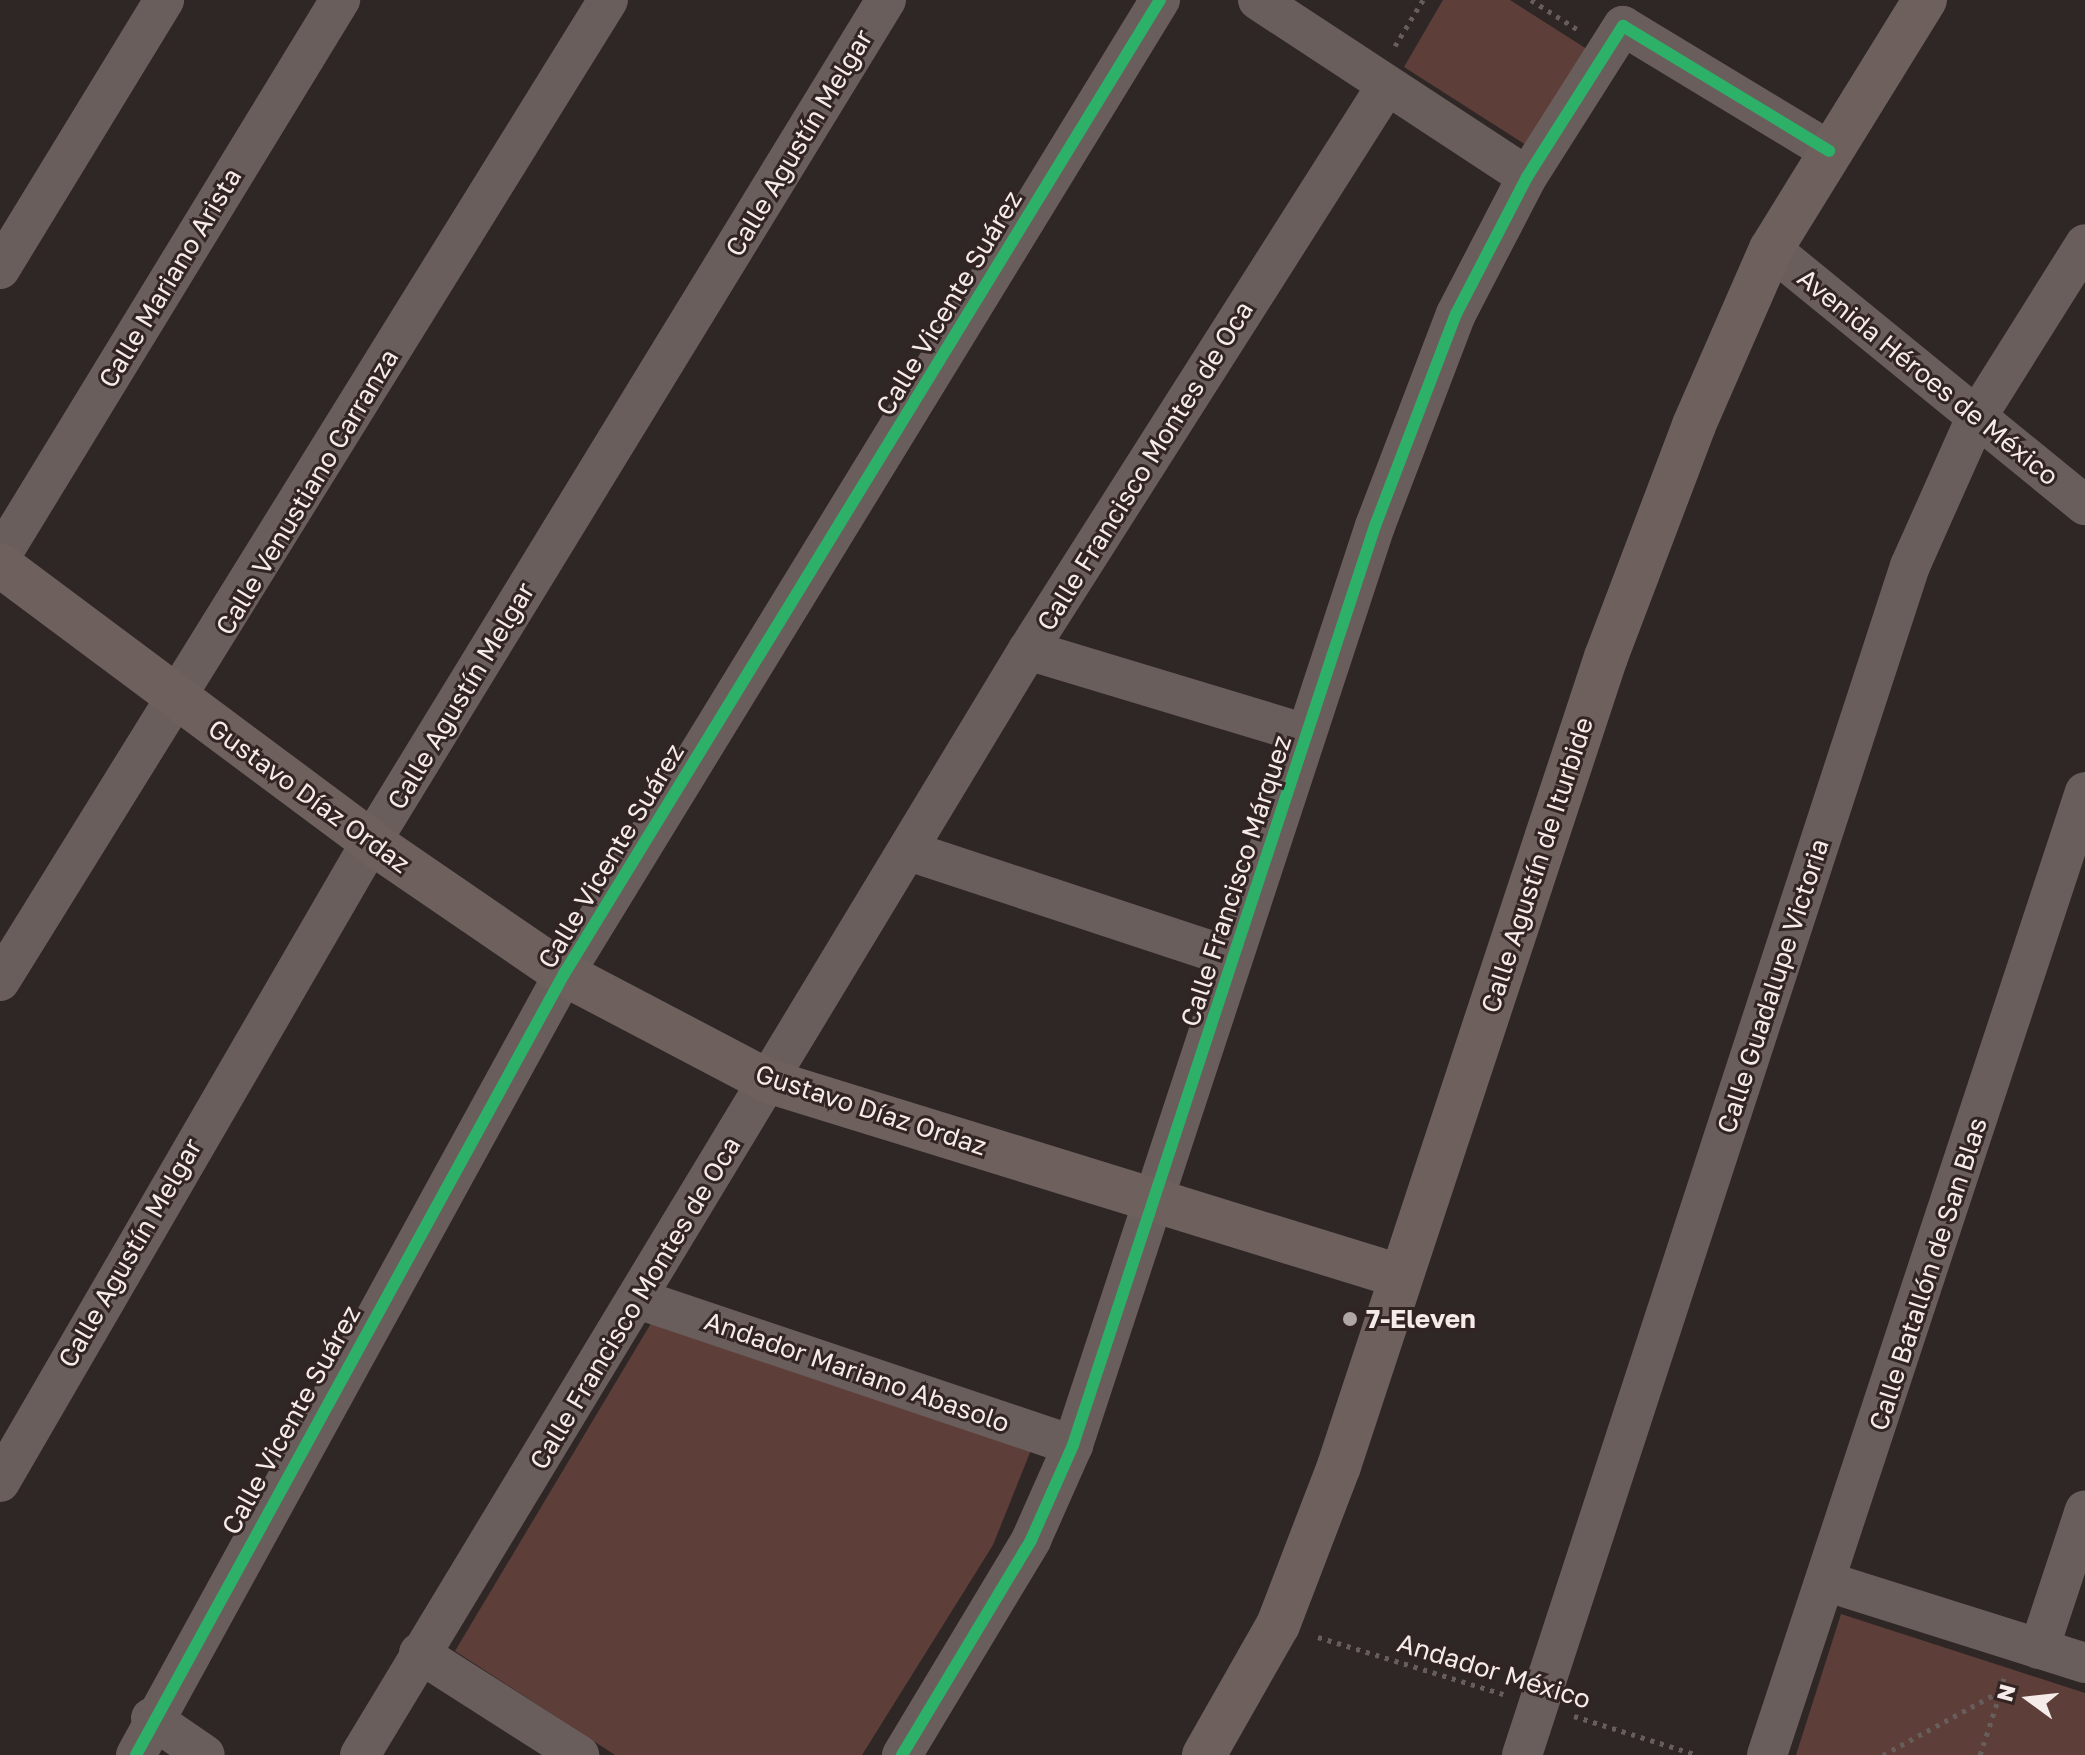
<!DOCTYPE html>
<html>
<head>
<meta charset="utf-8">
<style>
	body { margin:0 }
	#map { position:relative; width:2085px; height:1755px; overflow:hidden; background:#2e2726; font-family:"Golos Text",sans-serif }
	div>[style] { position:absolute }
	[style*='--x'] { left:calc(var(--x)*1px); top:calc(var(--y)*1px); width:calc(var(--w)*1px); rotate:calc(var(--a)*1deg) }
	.green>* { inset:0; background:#5e3e39 }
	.path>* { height:5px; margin-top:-2.5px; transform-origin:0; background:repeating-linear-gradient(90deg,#675e5c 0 4px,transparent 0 10px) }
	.street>* { height:40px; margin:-20px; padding:0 20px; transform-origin:20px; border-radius:20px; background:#6a5e5c }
	.secondary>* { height:44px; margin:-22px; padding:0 22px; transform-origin:22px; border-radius:22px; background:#6e605d }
	.cycleway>* { height:12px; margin:-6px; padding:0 6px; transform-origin:6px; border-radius:6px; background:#2db169 }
	.dots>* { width:22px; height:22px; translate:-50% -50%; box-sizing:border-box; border:4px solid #322422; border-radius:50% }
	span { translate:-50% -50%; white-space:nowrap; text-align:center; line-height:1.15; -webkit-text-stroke:6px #322422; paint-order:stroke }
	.street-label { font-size:26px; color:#f5ebe9 }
	.poi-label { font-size:26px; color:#f5ebe9; font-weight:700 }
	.left { translate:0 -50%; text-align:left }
	.north { position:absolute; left:1989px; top:1659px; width:80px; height:80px; -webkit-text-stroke:6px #322422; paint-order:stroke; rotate:285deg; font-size:22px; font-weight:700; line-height:32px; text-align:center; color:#f5ebe9 }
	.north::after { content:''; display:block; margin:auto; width:28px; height:36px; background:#f5ebe9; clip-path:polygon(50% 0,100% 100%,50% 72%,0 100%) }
</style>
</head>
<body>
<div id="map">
	<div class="green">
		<i style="clip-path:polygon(1443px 0,1510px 0,1590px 51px,1526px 145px,1404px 67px)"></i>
		<i style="clip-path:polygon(653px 1320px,1033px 1445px,993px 1545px,862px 1755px,615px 1755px,455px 1651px)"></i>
		<i style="clip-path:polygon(1841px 1614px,2085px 1693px,2085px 1755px,1796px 1755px)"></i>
	</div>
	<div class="path">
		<i style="--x:1531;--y:0;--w:54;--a:32.2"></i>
		<i style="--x:1395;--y:46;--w:54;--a:-58.7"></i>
		<i style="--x:1318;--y:1637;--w:194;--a:17.1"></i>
		<i style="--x:1574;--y:1716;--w:130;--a:17.5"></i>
		<i style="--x:1883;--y:1755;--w:134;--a:-28.5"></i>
		<i style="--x:2001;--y:1691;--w:13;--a:-77"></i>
		<i style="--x:1980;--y:1755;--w:67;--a:-71.8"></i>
	</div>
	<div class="street">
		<i style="--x:1258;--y:0;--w:322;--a:33.3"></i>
		<i style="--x:1771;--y:249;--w:405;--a:39.2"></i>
		<i style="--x:0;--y:269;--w:315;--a:-58.6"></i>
		<i style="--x:0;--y:557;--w:653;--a:-58.6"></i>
		<i style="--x:1028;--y:650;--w:290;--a:16.8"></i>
		<i style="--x:909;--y:851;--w:341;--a:18.3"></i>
		<i style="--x:0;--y:981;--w:1154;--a:-58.21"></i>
		<i style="--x:641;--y:1300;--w:456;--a:18.6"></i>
		<i style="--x:0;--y:1482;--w:740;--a:-59.9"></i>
		<i style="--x:371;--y:842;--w:987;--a:-58.55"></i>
		<i style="--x:1828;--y:1582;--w:269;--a:17.5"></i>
		<i style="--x:2039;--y:1649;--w:146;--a:-71.7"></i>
		<i style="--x:419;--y:1653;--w:190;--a:32.5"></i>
		<i style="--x:151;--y:1718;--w:65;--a:34.4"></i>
		<i style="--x:136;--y:1755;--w:891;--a:-61.28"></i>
		<i style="--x:564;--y:974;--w:1142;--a:-58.54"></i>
		<i style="--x:360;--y:1755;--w:1291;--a:-58.85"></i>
		<i style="--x:1028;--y:650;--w:669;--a:-57.57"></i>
		<i style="--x:902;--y:1755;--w:251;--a:-59"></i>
		<i style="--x:1031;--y:1540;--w:104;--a:-66.1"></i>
		<i style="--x:1073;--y:1445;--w:967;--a:-71.81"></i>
		<i style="--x:1375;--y:526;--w:227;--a:-69.1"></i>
		<i style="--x:1456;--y:314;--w:154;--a:-62.6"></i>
		<i style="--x:1527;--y:177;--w:179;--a:-57.6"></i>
		<i style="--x:1623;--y:26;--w:241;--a:31.2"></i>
		<i style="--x:1522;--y:1755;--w:1251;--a:-71.93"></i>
		<i style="--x:1910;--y:566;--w:162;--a:-66"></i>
		<i style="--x:1976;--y:418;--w:205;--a:-57.9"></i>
		<i style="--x:1767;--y:1755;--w:1014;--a:-71.73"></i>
	</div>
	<div class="secondary">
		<i style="--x:0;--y:565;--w:463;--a:36.7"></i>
		<i style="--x:371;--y:842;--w:234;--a:34.4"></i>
		<i style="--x:564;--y:974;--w:230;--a:27.7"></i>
		<i style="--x:768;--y:1081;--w:660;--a:17.17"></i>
		<i style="--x:1204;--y:1755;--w:150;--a:-60.4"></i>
		<i style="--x:1278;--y:1625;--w:170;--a:-69"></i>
		<i style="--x:1339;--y:1466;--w:852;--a:-71.74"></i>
		<i style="--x:1606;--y:657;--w:248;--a:-69.2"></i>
		<i style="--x:1694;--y:425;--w:192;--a:-66.4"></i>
		<i style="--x:1771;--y:249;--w:293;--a:-58.3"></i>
	</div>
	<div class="cycleway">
		<i style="--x:136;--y:1755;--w:891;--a:-61.28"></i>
		<i style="--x:564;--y:974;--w:1142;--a:-58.54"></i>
		<i style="--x:902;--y:1755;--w:251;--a:-59"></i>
		<i style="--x:1031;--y:1540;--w:104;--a:-66.1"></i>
		<i style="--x:1073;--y:1445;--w:967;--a:-71.81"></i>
		<i style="--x:1375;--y:526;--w:227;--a:-69.1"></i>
		<i style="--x:1456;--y:314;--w:154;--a:-62.6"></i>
		<i style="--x:1527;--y:177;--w:179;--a:-57.6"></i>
		<i style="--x:1623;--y:26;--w:241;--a:31.2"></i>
	</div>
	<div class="dots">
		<i style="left:1350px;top:1319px;background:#afa6a5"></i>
	</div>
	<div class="street-label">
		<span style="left:799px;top:143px;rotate:-59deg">Calle Agustín Melgar</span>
		<span style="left:170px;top:278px;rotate:-59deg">Calle Mariano Arista</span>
		<span style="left:949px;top:303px;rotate:-59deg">Calle Vicente Suárez</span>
		<span style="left:1928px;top:377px;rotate:39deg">Avenida Héroes de México</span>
		<span style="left:1145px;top:466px;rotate:-58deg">Calle Francisco Montes de Oca</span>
		<span style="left:307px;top:492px;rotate:-59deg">Calle Venustiano Carranza</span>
		<span style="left:461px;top:696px;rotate:-59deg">Calle Agustín Melgar</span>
		<span style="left:309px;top:796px;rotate:36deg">Gustavo Díaz Ordaz</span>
		<span style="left:611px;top:856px;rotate:-59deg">Calle Vicente Suárez</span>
		<span style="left:1537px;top:865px;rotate:-72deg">Calle Agustín de Iturbide</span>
		<span style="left:1236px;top:881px;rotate:-72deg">Calle Francisco Márquez</span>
		<span style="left:1773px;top:986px;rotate:-72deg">Calle Guadalupe Victoria</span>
		<span style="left:871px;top:1110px;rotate:18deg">Gustavo Díaz Ordaz</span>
		<span style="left:130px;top:1253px;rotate:-60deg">Calle Agustín Melgar</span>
		<span style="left:1928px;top:1274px;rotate:-72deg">Calle Batallón de San Blas</span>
		<span style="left:635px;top:1303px;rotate:-59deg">Calle Francisco Montes de Oca</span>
		<span style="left:857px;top:1372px;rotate:19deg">Andador Mariano Abasolo</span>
		<span style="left:291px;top:1420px;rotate:-61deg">Calle Vicente Suárez</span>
		<span style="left:1494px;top:1671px;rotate:17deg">Andador México</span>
	</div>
	<div class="poi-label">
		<span class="left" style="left:1366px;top:1319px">7-Eleven</span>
	</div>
	<div class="north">N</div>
</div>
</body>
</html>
